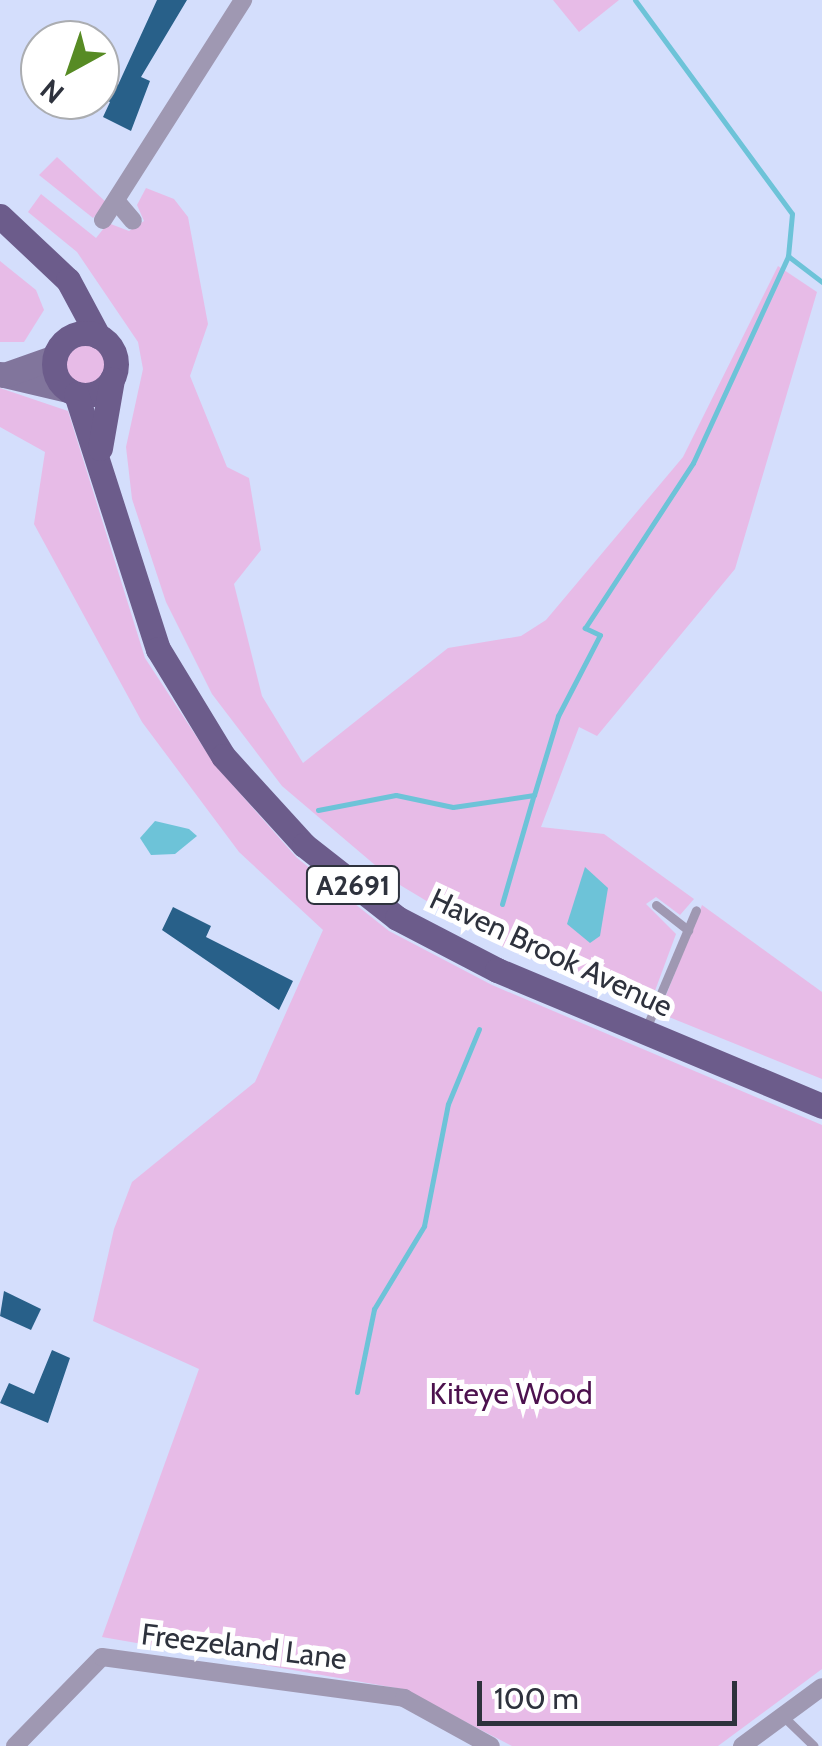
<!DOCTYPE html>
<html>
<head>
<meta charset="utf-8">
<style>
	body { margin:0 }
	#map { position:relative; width:822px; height:1746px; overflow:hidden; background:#d4defc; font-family:Cabin,sans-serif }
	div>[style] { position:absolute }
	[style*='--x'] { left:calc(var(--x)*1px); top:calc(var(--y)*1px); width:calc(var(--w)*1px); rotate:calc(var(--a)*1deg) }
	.green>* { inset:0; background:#e7bbe7 }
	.round { border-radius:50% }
	.water>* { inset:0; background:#6dc3d8 }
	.stream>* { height:5px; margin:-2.5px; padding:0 2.5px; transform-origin:2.5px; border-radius:2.5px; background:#6dc3d8 }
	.building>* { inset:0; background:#286089 }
	.lane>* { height:9px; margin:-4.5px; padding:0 4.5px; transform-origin:4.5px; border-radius:4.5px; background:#9f98b2 }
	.street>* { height:18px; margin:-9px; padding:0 9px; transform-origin:9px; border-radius:9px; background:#9f98b2 }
	.secondary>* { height:25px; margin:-12.5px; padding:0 12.5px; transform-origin:12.5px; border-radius:12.5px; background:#81759c }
	.primary>* { height:25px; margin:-12.5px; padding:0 12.5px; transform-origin:12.5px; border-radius:12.5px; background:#6c5c8b }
	.primary>.ring { margin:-12.5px; padding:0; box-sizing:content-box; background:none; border:25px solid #6c5c8b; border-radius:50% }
	span { translate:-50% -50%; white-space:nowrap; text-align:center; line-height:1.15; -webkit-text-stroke:10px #fff; paint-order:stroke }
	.shield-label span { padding:2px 8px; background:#fff; border:2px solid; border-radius:8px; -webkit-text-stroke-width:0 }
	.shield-label { font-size:28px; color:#2e323d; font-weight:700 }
	.street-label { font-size:30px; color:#2e323d }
	.park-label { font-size:30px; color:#4c114e }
	.north { position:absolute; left:20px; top:20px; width:100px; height:100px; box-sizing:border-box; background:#fff; border:2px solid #abadb1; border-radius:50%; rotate:220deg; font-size:28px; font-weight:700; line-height:40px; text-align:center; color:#2e323d }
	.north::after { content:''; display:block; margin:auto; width:35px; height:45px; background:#578b24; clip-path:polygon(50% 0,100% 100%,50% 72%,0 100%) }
	.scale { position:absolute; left:477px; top:1681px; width:260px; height:45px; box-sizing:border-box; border:5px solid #2e323d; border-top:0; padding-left:12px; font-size:30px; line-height:35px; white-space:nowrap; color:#2e323d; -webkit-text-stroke:8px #fff; paint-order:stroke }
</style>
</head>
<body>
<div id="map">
	<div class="green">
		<i style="clip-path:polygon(553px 0,619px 0,579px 32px)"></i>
		<i style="clip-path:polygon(57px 157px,107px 203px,93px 218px,39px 175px)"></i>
		<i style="clip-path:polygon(146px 188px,174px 199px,188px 217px,208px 324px,190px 376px,227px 467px,249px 478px,261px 550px,234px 584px,262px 696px,303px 763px,448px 648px,521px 636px,546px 620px,683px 457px,778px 266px,817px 292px,735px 569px,597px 736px,579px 727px,541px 827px,604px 834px,694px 899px,680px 915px,656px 897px,646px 904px,676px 934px,649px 1007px,503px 947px,395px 882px,282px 786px,212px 694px,166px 602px,132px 499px,126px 447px,143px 369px,138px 342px,77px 252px,28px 212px,41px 194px,96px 238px,108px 223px,129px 231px,144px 221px,137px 205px)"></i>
		<i style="clip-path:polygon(0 261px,36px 290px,44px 310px,24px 342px,0 342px)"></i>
		<i class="round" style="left:62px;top:341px;width:46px;height:46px"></i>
		<i style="clip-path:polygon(0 388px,68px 411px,145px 658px,215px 765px,297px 858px,389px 931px,492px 985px,822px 1125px,822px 1669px,718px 1746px,512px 1746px,402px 1689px,102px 1637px,199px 1369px,93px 1321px,114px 1229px,132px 1182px,255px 1082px,323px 930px,239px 852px,142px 722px,34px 524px,45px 452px,0 427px)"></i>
		<i style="clip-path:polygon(702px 905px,822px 992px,822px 1079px,659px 1013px)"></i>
	</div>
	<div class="water">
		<i style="clip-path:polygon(155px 821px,189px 829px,197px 836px,175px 854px,151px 855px,140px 838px)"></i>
		<i style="clip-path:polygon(585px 867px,608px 888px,600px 936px,590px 943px,567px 924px)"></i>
	</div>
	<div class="stream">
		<i style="--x:635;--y:0;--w:265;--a:53.7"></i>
		<i style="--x:792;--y:214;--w:42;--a:95.4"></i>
		<i style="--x:788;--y:256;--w:43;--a:37.4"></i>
		<i style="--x:318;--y:810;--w:79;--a:-10.9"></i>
		<i style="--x:396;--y:795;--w:58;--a:11.9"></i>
		<i style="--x:453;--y:807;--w:82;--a:-8.4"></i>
		<i style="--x:534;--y:795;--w:83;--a:-73.1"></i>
		<i style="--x:558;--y:716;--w:91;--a:-62.6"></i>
		<i style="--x:600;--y:635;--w:17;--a:-155"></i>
		<i style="--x:585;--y:628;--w:197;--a:-56.8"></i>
		<i style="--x:693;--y:463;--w:228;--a:-65.3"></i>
		<i style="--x:502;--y:904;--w:111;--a:-73.8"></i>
		<i style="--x:357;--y:1392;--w:85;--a:-78.4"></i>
		<i style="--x:374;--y:1309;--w:97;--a:-58.9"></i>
		<i style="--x:424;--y:1226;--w:124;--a:-78.9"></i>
		<i style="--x:448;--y:1104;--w:81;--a:-67.5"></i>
	</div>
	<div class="building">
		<i style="clip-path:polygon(157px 0,187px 0,141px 77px,150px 81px,131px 131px,103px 117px,110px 102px,101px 98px,109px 81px,118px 85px)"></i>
		<i style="clip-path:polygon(173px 907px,211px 926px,206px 937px,293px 981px,279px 1010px,162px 930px)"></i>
		<i style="clip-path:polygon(4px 1291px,41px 1309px,31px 1330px,0 1316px)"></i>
		<i style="clip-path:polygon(52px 1350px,70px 1358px,48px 1423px,0 1403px,9px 1383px,34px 1394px)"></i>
	</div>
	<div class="lane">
		<i style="--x:656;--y:905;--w:41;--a:38"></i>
		<i style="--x:645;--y:1031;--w:131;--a:-67.1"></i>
		<i style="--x:787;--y:1720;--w:37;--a:44"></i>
	</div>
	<div class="street">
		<i style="--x:118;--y:203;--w:23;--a:50"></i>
		<i style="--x:103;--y:220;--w:261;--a:-57.5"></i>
		<i style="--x:15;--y:1746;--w:124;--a:-45.7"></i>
		<i style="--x:102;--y:1657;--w:305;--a:7.7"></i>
		<i style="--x:404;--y:1698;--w:99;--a:28.9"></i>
		<i style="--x:742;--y:1746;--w:99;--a:-36.4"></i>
	</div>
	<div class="secondary">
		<i style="--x:0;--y:374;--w:70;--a:13.2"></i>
		<i style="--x:4;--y:375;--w:54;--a:-19.4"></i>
	</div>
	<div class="primary">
		<i style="--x:0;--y:216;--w:93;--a:43.3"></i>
		<i style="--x:68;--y:280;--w:64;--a:61.8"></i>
		<i class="ring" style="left:54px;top:333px;width:37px;height:37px"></i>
		<i style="--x:76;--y:394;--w:268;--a:72.2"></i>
		<i style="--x:158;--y:649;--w:125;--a:58.7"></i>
		<i style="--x:223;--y:756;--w:120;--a:47.7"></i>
		<i style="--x:304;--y:845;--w:118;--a:38.1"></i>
		<i style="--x:397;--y:918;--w:113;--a:27.5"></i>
		<i style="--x:497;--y:970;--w:352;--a:22.7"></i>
		<i style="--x:100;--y:448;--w:70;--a:-80.1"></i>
	</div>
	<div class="shield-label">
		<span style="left:353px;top:885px">A2691</span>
	</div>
	<div class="street-label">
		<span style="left:551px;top:953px;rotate:25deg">Haven Brook Avenue</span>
		<span style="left:244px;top:1647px;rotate:7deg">Freezeland Lane</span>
	</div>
	<div class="park-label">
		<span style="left:511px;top:1394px">Kiteye Wood</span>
	</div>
	<div class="north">N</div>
	<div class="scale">100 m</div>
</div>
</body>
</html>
